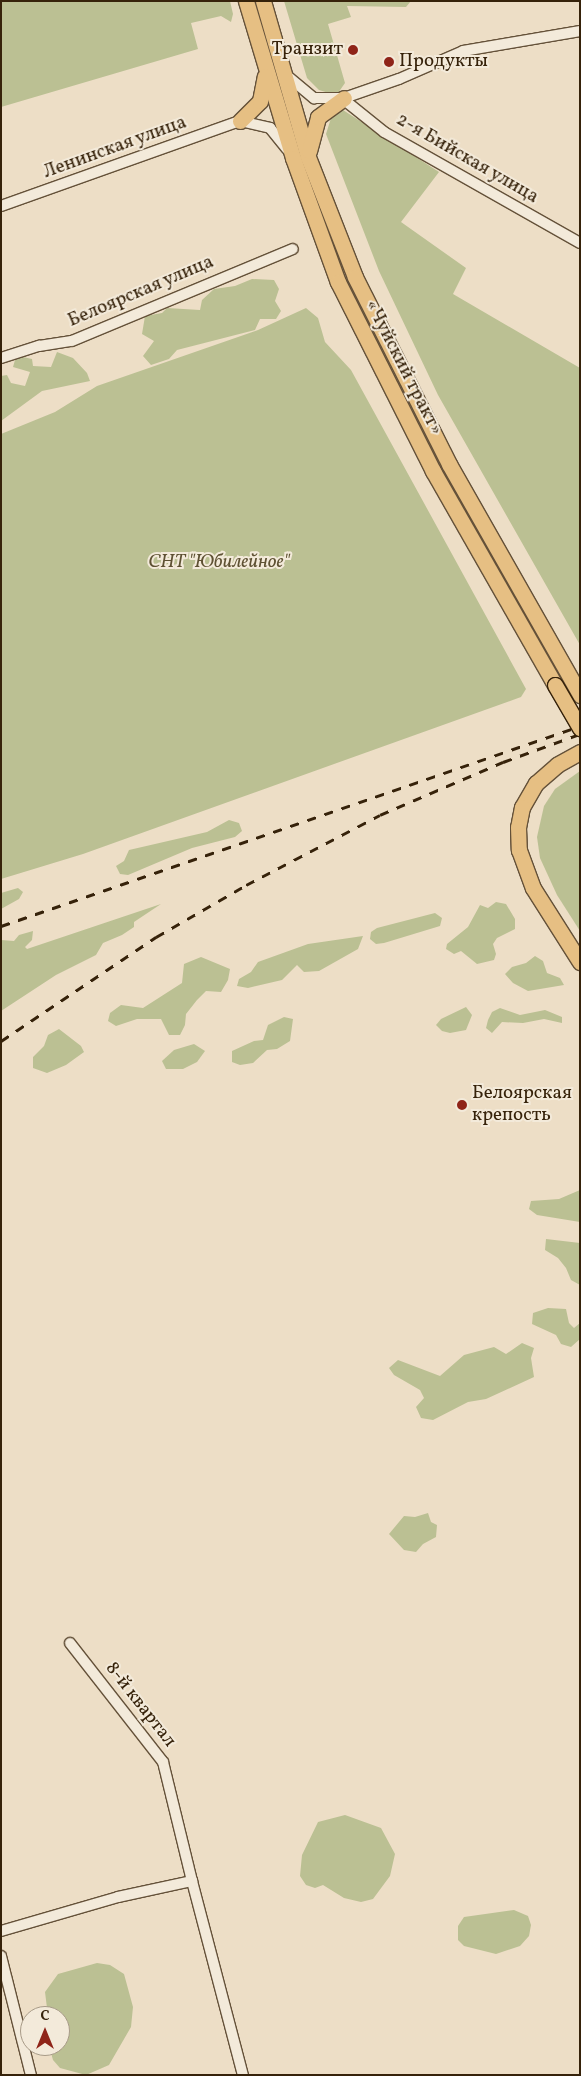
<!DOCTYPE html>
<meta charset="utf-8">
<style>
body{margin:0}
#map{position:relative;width:581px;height:2076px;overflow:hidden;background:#eddec6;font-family:Vollkorn,serif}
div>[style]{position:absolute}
.green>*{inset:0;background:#bbc093}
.roads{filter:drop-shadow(1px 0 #645139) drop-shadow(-1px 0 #645139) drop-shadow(0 1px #645139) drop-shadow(0 -1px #645139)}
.minor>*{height:10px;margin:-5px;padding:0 5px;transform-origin:5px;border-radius:5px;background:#f3eada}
.highway>*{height:15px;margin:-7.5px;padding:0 7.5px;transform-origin:7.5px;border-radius:7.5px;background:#e6bf83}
.rail>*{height:2.5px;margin-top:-1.25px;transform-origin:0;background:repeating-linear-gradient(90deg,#36220a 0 9px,transparent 0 18px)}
.bridges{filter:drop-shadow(1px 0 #36220a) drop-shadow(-1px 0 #36220a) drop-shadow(0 1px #36220a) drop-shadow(0 -1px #36220a)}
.highway-bridge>*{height:15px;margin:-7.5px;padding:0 7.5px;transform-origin:7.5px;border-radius:7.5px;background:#e6bf83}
.dots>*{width:14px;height:14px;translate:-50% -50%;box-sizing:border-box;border:2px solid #f3eada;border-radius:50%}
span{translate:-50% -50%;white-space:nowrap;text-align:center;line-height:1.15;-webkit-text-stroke:4px #f3eada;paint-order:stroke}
.poi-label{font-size:19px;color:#36220a}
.right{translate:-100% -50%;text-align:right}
.left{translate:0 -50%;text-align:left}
.street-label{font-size:19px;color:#36220a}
.park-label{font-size:19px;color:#5e5133;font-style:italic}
.frame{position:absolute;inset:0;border:2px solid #36220a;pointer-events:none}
.north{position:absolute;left:20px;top:2006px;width:50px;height:50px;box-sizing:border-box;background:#f3eada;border:1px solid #a79a87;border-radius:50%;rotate:0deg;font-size:14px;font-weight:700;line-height:20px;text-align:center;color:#36220a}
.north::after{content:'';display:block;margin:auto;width:18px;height:22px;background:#8f2418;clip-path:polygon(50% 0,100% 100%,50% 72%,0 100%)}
</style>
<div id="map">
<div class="green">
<div style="clip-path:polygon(1px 1px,230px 1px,233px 14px,231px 22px,221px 16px,191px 23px,198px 49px,1px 107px)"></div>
<div style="clip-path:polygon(284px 1px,411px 1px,406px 7px,347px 6px,351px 17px,328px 24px,345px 83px,338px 93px,332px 94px,319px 90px,307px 78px)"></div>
<div style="clip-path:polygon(343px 110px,439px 172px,401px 222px,466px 268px,453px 294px,580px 368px,580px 645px,438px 395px,379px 271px,326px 134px,331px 118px)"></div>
<div style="clip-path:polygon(252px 279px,274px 280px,279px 289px,275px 301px,281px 311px,276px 319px,260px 319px,255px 330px,177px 350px,169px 359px,151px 365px,143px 356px,154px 341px,142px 334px,145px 316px,162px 313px,167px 308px,200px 310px,202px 300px,214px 289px,235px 286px)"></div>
<div style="clip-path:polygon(306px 308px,318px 318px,325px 342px,351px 370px,526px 689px,521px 697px,83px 854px,1px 879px,1px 434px,55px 412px,97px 386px,258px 330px)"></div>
<div style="clip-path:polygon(57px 352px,73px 358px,87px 373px,90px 381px,42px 391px,1px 421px,1px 376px,7px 375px,11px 383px,25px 386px,30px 372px,13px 367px,15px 360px,23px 357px,32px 359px,33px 366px,51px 367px)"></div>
<div style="clip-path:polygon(580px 771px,580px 931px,557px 895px,540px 858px,537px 837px,544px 806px,555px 789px)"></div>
<div style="clip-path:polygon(229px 820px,239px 823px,242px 831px,235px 837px,192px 848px,128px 875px,120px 874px,116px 866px,124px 861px,129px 850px,207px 832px)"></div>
<div style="clip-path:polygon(18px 888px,23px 892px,19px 899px,1px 909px,1px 893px)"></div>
<div style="clip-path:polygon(496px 902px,506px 904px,515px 919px,515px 929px,497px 938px,493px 944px,496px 954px,494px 960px,477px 964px,461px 951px,454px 954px,446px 949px,447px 944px,468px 927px,480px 905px,488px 908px)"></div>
<div style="clip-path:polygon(161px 904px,134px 922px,134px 927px,122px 935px,103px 943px,96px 955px,56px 975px,1px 1011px,1px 940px,14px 941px,19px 935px,33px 931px,32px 940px,25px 947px,27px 949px)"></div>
<div style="clip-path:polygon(435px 913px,442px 918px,440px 926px,384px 943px,376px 944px,370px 939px,371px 932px,377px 928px)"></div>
<div style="clip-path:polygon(363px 936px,358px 949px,319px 971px,304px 972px,297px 965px,282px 980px,248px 988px,237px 986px,239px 979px,251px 972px,258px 962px,308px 944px)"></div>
<div style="clip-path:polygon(535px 956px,543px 961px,547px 973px,560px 978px,564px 985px,528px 991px,513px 983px,505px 974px,512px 967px,526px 963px)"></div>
<div style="clip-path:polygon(201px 957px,230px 969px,228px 980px,221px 992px,206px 991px,197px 1000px,186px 1014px,185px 1025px,180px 1035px,169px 1035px,161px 1019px,137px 1019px,116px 1026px,108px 1021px,110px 1013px,121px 1005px,143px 1008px,182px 983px,184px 964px)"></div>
<div style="clip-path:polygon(466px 1007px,472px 1015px,466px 1030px,450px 1033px,442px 1031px,436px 1025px,441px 1019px)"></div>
<div style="clip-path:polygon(500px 1008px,520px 1015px,545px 1010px,562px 1017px,562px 1023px,544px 1019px,523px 1023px,502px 1022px,492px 1033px,486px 1028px,488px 1020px,492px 1012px)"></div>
<div style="clip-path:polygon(284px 1017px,293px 1019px,290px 1041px,277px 1049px,267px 1050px,253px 1063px,240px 1065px,232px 1062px,232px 1051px,254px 1041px,263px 1040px,268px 1025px)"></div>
<div style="clip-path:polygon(59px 1029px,81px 1046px,84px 1052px,66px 1065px,47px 1073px,33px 1068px,33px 1057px,44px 1046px,48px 1035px)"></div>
<div style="clip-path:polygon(194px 1044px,205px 1051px,197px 1062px,183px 1069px,166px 1069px,162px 1061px,174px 1050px)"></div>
<div style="clip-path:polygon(580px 1190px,580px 1222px,537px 1215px,529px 1209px,531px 1201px,559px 1199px)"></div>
<div style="clip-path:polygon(546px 1239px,580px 1243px,580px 1285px,571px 1280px,566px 1268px,558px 1258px,545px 1250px)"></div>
<div style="clip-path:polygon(548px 1308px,566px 1309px,569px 1323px,574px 1328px,580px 1323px,580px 1339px,571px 1347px,561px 1344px,556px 1335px,532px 1324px,533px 1313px)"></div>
<div style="clip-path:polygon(522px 1343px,534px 1348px,531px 1358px,534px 1377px,486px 1399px,468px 1402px,433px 1420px,421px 1418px,416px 1407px,424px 1398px,420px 1390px,394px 1375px,389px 1368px,398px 1360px,440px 1376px,464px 1355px,494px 1347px,506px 1354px)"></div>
<div style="clip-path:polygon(428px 1513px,431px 1522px,437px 1525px,436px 1537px,423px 1544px,416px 1552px,404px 1550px,389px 1534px,404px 1516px,415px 1517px)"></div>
<div style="clip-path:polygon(345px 1815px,381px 1828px,395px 1854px,390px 1876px,373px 1899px,361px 1902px,344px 1898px,323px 1885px,315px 1888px,306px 1885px,300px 1876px,302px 1855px,318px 1822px)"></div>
<div style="clip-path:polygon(514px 1910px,528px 1916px,531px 1925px,529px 1936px,520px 1946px,496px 1954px,464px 1946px,458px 1940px,458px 1926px,464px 1917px)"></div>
<div style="clip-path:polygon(97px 1963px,110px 1965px,124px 1974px,133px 2007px,131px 2027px,109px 2065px,86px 2075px,60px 2068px,53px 2060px,49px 2046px,60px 2046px,60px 2016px,48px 2016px,45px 1992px,58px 1974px)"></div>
</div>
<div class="roads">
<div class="minor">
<div style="left:285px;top:74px;width:38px;rotate:40deg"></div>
<div style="left:314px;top:98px;width:30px"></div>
<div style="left:344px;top:98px;width:58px;rotate:-19.1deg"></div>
<div style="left:399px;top:79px;width:70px;rotate:-23.6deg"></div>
<div style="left:463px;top:51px;width:119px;rotate:-9.7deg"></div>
<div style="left:343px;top:99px;width:53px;rotate:38.8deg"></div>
<div style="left:384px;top:132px;width:225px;rotate:29.5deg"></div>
<div style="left:1px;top:206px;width:254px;rotate:-19.6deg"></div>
<div style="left:240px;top:121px;width:31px;rotate:13deg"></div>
<div style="left:270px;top:128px;width:27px;rotate:51deg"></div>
<div style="left:1px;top:358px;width:40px;rotate:-18deg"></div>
<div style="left:39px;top:346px;width:33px;rotate:-9deg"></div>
<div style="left:72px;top:341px;width:239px;rotate:-22.6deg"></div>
<div style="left:70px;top:1643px;width:151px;rotate:52deg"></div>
<div style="left:163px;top:1762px;width:122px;rotate:76.3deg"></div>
<div style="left:1px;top:1931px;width:122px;rotate:-16.2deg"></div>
<div style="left:118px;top:1897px;width:76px;rotate:-12.2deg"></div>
<div style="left:192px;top:1881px;width:201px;rotate:75.3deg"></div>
<div style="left:1px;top:1956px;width:123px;rotate:75.9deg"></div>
</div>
<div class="highway">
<div style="left:246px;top:1px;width:164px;rotate:73.3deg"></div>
<div style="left:293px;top:158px;width:132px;rotate:70.1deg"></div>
<div style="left:338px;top:282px;width:212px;rotate:63.3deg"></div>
<div style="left:433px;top:471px;width:246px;rotate:60.3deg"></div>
<div style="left:263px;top:1px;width:162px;rotate:73.9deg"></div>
<div style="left:308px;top:157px;width:129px;rotate:68.6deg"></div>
<div style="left:355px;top:277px;width:209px;rotate:63.3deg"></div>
<div style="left:449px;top:464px;width:266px;rotate:60.4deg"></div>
<div style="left:240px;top:121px;width:28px;rotate:-45deg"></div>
<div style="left:260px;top:101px;width:25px;rotate:-79deg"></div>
<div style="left:309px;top:151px;width:35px;rotate:-75deg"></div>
<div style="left:318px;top:117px;width:32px;rotate:-36deg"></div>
<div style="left:580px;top:752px;width:26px;rotate:151deg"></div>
<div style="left:557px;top:765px;width:28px;rotate:139deg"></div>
<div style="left:536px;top:783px;width:28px;rotate:120deg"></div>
<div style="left:522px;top:807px;width:20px;rotate:101deg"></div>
<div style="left:518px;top:827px;width:23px;rotate:88deg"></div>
<div style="left:519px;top:850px;width:40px;rotate:69.8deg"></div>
<div style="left:533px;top:888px;width:88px;rotate:57.6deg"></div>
</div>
</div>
<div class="rail">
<div style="left:1px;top:926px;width:613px;rotate:-19.06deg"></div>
<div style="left:1px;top:1041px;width:187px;rotate:-33.9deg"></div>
<div style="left:156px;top:937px;width:104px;rotate:-30deg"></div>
<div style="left:246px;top:885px;width:151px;rotate:-27.6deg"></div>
<div style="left:380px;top:815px;width:134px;rotate:-23.3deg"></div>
<div style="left:503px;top:762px;width:82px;rotate:-20deg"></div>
</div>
<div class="bridges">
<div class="highway-bridge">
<div style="left:555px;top:685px;width:50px;rotate:59.8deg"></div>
</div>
</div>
<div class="dots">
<div style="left:353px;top:50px;background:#8f2418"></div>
<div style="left:389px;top:62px;background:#8f2418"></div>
<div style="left:462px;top:1105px;background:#8f2418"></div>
</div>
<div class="poi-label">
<span class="right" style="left:343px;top:50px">Транзит</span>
<span class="left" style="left:399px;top:62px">Продукты</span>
<span class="left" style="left:472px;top:1105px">Белоярская<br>крепость</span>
</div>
<div class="street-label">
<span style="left:115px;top:148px;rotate:-20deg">Ленинская улица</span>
<span style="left:467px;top:159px;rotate:30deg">2-я Бийская улица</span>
<span style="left:141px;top:292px;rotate:-23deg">Белоярская улица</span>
<span style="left:403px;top:368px;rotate:63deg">«Чуйский тракт»</span>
<span style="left:140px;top:1705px;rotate:52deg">8-й квартал</span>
</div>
<div class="park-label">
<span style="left:219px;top:563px">СНТ "Юбилейное"</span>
</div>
<div class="frame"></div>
<div class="north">С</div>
</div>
